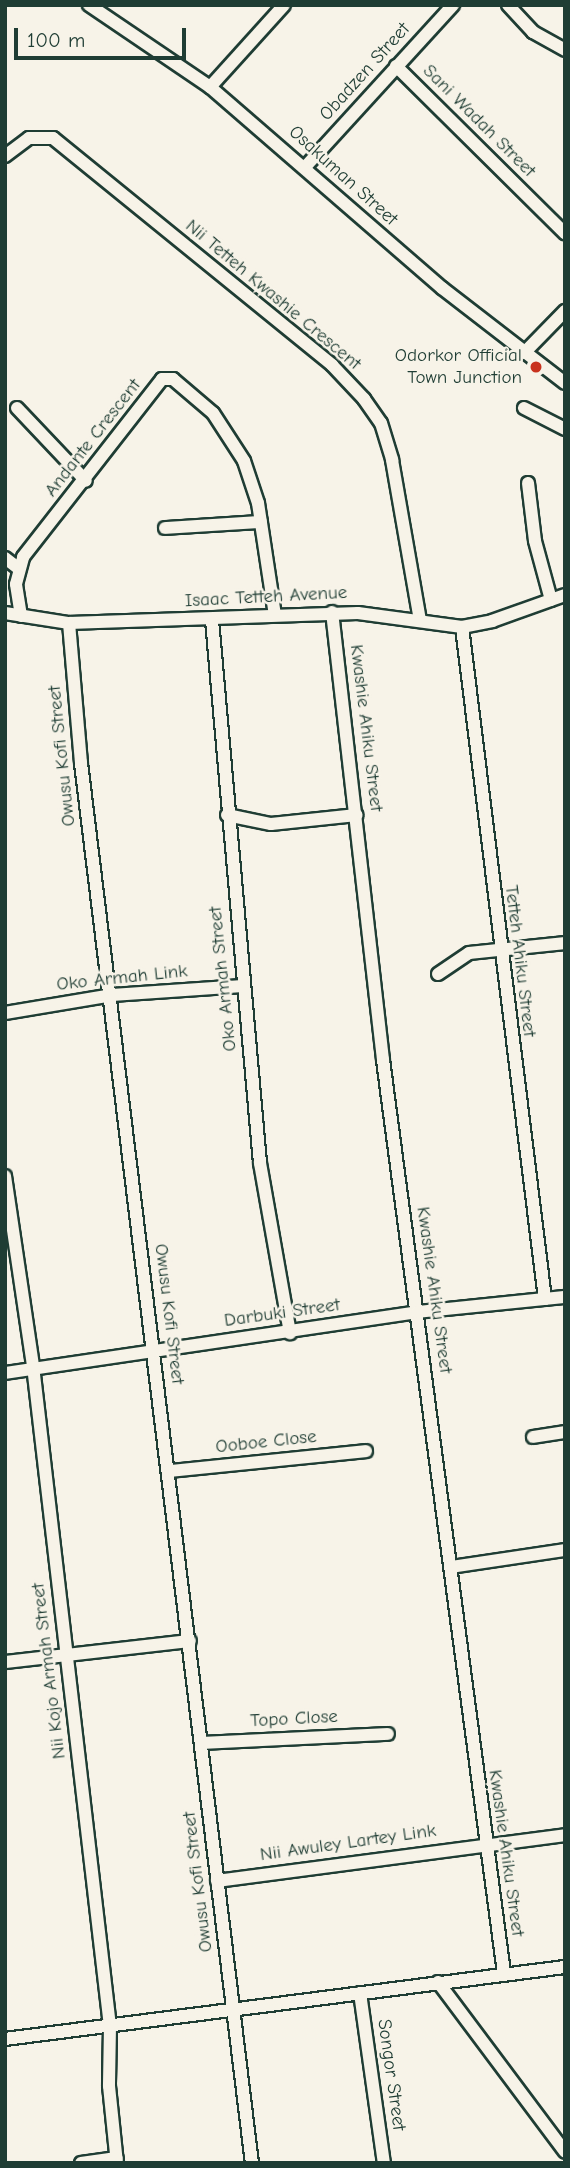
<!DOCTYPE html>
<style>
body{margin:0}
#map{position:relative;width:570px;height:2168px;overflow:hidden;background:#f7f3e8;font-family:"Comic Neue",sans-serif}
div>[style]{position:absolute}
.roads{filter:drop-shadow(2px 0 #1f3d34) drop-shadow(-2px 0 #1f3d34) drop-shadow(0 2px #1f3d34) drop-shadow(0 -2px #1f3d34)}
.minor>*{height:12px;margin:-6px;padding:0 6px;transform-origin:6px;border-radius:6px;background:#f7f3e8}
.dots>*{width:19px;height:19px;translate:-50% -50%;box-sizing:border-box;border:4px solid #f7f3e8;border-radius:50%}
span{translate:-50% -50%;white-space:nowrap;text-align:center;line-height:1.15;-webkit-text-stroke:5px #f7f3e8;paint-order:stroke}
.street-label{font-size:19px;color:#1f3d34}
.poi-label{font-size:19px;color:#1f3d34}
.right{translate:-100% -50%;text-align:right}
.frame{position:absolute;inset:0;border:7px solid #1f3d34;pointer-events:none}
.scale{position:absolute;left:14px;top:28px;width:172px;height:32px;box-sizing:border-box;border:4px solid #1f3d34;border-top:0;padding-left:9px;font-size:21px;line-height:24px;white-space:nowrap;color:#1f3d34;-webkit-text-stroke:5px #f7f3e8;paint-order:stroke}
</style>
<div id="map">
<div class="roads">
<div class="minor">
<div style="left:89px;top:5px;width:146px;rotate:34.1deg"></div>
<div style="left:210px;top:87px;width:307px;rotate:40.9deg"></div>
<div style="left:442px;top:288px;width:155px;rotate:37.7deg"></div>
<div style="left:508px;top:5px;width:37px;rotate:47deg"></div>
<div style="left:533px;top:32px;width:37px;rotate:29deg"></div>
<div style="left:396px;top:66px;width:238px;rotate:44.7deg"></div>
<div style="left:210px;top:87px;width:110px;rotate:-47.9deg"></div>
<div style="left:5px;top:156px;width:30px;rotate:-37deg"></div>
<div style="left:29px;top:138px;width:24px"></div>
<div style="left:53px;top:138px;width:360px;rotate:39.1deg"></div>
<div style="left:332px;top:365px;width:47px;rotate:46.7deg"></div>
<div style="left:364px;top:399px;width:29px;rotate:55deg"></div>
<div style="left:381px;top:423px;width:39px;rotate:73deg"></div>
<div style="left:392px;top:460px;width:162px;rotate:80.1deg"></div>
<div style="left:306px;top:166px;width:218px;rotate:-47.6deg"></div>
<div style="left:524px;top:353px;width:59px;rotate:-45.7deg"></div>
<div style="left:17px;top:408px;width:100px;rotate:46.6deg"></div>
<div style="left:524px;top:408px;width:46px;rotate:27.1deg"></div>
<div style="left:528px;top:483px;width:58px;rotate:83.1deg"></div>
<div style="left:535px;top:541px;width:61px;rotate:74.8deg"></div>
<div style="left:165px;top:528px;width:96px;rotate:-3.6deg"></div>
<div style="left:5px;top:558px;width:16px;rotate:38deg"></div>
<div style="left:332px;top:612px;width:451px;rotate:83.5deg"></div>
<div style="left:383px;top:1060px;width:921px;rotate:82.45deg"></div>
<div style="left:5px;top:613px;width:65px;rotate:8.9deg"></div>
<div style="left:69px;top:623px;width:289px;rotate:-2deg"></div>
<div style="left:358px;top:613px;width:105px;rotate:7.7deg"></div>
<div style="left:462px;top:627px;width:31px;rotate:-11deg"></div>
<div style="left:492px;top:621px;width:77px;rotate:-19.6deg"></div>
<div style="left:21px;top:616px;width:32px;rotate:-99deg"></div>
<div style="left:16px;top:584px;width:28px;rotate:-75deg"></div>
<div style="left:23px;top:557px;width:226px;rotate:-52deg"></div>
<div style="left:162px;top:379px;width:11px"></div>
<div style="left:173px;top:379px;width:52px;rotate:40.4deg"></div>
<div style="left:213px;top:413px;width:57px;rotate:57.1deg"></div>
<div style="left:244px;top:461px;width:44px;rotate:71.6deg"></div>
<div style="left:258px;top:503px;width:113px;rotate:81.4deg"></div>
<div style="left:212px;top:620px;width:545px;rotate:84.95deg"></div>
<div style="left:260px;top:1163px;width:173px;rotate:80deg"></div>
<div style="left:69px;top:623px;width:141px;rotate:85.1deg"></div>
<div style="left:81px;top:763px;width:1410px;rotate:83.04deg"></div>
<div style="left:462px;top:627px;width:677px;rotate:82.96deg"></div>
<div style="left:227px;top:815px;width:45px;rotate:11.6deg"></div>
<div style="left:271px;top:824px;width:86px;rotate:-6deg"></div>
<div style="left:438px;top:974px;width:37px;rotate:-34deg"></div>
<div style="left:469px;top:953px;width:97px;rotate:-5.9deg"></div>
<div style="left:5px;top:1013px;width:109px;rotate:-9.5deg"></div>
<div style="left:112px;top:995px;width:131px;rotate:-3.9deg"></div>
<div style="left:5px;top:1176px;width:192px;rotate:81.6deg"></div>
<div style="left:33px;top:1366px;width:664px;rotate:83.35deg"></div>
<div style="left:110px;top:2026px;width:60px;rotate:91deg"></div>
<div style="left:109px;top:2086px;width:77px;rotate:84.1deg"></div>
<div style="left:5px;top:1373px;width:416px;rotate:-8.4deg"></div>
<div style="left:417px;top:1312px;width:149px;rotate:-5.8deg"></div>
<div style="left:533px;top:1437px;width:32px;rotate:-9deg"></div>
<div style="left:170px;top:1471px;width:197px;rotate:-5.8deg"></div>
<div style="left:451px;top:1567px;width:115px;rotate:-8.5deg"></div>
<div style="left:5px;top:1662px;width:186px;rotate:-6.5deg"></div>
<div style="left:202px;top:1743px;width:186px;rotate:-2.8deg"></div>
<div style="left:217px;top:1881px;width:351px;rotate:-7.5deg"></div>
<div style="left:438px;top:1982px;width:212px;rotate:53.2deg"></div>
<div style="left:360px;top:1993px;width:172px;rotate:82deg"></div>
<div style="left:5px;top:2039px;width:565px;rotate:-7.33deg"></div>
<div style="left:81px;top:2163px;width:36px;rotate:-8deg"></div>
</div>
</div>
<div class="dots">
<div style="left:536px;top:367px;background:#c8321e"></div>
</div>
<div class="street-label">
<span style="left:365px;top:72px;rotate:-48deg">Obadzen Street</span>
<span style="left:479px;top:121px;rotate:45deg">Sani Wadah Street</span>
<span style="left:343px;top:176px;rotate:42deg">Osakuman Street</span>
<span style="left:273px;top:295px;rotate:40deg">Nii Tetteh Kwashie Crescent</span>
<span style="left:93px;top:438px;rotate:-52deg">Andante Crescent</span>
<span style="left:266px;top:597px;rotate:-3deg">Isaac Tetteh Avenue</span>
<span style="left:366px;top:728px;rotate:83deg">Kwashie Ahiku Street</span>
<span style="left:62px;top:756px;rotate:-96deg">Owusu Kofi Street</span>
<span style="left:520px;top:961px;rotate:83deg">Tetteh Ahiku Street</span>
<span style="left:122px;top:978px;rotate:-6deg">Oko Armah Link</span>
<span style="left:223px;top:979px;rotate:-96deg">Oko Armah Street</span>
<span style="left:434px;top:1290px;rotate:82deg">Kwashie Ahiku Street</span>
<span style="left:282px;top:1313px;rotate:-8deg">Darbuki Street</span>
<span style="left:169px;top:1314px;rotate:83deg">Owusu Kofi Street</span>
<span style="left:266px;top:1442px;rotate:-6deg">Ooboe Close</span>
<span style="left:49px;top:1671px;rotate:-97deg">Nii Kojo Armah Street</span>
<span style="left:294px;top:1719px;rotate:-3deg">Topo Close</span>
<span style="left:348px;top:1843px;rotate:-8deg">Nii Awuley Lartey Link</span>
<span style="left:506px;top:1853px;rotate:82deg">Kwashie Ahiku Street</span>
<span style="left:198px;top:1882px;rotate:-97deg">Owusu Kofi Street</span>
<span style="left:391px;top:2075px;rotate:82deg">Songor Street</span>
</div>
<div class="poi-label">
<span class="right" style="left:522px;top:367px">Odorkor Official<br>Town Junction</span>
</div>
<div class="frame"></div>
<div class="scale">100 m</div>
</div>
